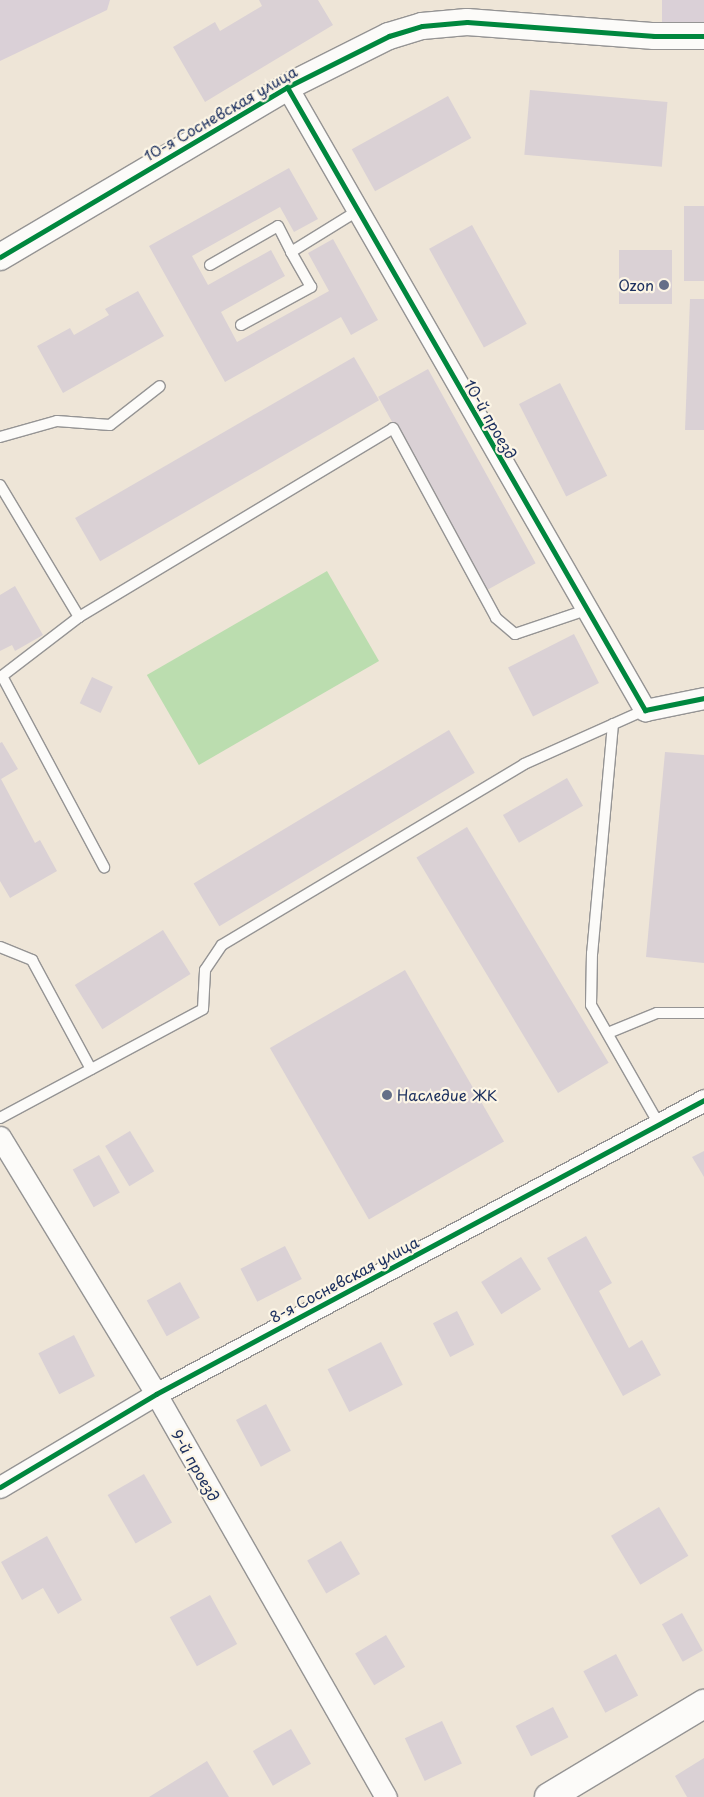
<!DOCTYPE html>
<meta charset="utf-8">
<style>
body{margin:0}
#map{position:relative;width:704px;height:1797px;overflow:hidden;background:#eee5d7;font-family:"Playpen Sans",sans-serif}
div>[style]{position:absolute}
.industrial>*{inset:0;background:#dad0d7;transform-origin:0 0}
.green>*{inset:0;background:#bbddaf;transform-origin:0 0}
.building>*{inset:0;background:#dad1d5;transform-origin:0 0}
.roads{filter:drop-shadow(1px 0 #959494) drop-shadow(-1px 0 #959494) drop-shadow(0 1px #959494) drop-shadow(0 -1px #959494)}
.service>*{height:10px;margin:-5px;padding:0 5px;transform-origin:5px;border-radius:5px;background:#fcfbf9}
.minor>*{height:21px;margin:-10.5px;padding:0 10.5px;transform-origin:10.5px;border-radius:10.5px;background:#fcfbf9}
.tertiary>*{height:26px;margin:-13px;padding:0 13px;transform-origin:13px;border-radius:13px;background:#fcfbf9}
.secondary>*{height:28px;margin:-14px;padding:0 14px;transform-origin:14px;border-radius:14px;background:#fcfbf9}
.cycleway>*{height:5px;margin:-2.5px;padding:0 2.5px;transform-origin:2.5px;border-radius:2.5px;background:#00873e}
.dots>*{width:14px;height:14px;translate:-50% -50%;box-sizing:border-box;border:2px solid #fcf5e5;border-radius:50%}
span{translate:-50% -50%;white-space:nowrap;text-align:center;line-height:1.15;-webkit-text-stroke:4.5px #fcf5e5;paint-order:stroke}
.street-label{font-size:15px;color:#1b2f5e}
.poi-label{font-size:15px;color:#1b2f5e}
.right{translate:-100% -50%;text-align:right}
.left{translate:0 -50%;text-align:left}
</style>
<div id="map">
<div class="industrial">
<div style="clip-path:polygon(0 0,110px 0,107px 10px,0 61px)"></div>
<div style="left:662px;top:0;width:42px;height:26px"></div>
</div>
<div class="green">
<div style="left:327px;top:571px;width:104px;height:208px;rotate:60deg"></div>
</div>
<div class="building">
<div style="clip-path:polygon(259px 0,318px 0,333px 25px,205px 102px,173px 47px,215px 22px,220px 31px,262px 6px)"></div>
<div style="left:530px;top:90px;width:138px;height:65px;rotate:5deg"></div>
<div style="left:448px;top:96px;width:48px;height:110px;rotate:61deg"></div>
<div style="clip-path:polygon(289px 168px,318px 219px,294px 232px,280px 207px,192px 256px,208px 285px,271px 250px,285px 276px,221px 312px,237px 342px,329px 291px,308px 253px,333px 239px,378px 320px,351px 335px,341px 317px,225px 382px,149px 246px)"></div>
<div style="left:684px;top:206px;width:20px;height:75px"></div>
<div style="left:472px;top:225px;width:113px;height:49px;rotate:61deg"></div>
<div style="left:619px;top:250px;width:53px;height:54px"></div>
<div style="clip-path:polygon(138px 291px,164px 336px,63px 393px,37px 346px,70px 328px,74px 335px,109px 315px,105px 309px)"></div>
<div style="clip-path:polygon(690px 299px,704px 299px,704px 430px,685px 430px)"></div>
<div style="left:354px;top:357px;width:50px;height:322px;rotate:60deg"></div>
<div style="left:428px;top:369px;width:222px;height:57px;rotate:61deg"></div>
<div style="left:560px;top:383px;width:104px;height:46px;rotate:63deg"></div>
<div style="clip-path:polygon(15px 586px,43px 635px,15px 651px,12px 645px,0 651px,0 595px)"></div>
<div style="left:574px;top:634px;width:55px;height:74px;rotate:63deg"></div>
<div style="left:92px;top:677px;width:23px;height:29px;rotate:25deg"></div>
<div style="left:449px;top:730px;width:50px;height:298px;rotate:59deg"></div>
<div style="clip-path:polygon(2px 742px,18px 769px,1px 779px,35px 843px,40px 840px,57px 871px,10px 898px,0 881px,0 743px)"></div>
<div style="clip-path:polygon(665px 752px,704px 755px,704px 963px,646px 957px)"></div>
<div style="left:567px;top:778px;width:32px;height:74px;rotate:60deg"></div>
<div style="left:467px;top:827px;width:275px;height:59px;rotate:59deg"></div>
<div style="left:163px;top:930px;width:52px;height:104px;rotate:58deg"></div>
<div style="left:405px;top:970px;width:198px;height:156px;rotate:60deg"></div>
<div style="left:130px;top:1131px;width:47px;height:29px;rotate:59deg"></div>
<div style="clip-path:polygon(704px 1151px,704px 1177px,692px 1157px)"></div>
<div style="left:99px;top:1155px;width:43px;height:30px;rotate:61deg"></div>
<div style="clip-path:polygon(586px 1236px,612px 1283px,599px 1291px,629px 1348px,642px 1340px,661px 1375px,623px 1396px,547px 1258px)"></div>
<div style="left:285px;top:1246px;width:37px;height:50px;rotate:63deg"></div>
<div style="left:521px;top:1257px;width:38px;height:47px;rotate:58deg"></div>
<div style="left:180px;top:1282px;width:41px;height:38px;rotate:61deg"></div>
<div style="left:457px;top:1311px;width:38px;height:27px;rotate:63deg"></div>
<div style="left:74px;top:1335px;width:46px;height:40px;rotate:63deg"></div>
<div style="left:381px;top:1342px;width:48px;height:60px;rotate:63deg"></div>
<div style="left:266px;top:1404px;width:53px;height:34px;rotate:62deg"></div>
<div style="left:144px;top:1474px;width:56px;height:42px;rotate:60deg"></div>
<div style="left:659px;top:1507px;width:57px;height:56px;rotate:59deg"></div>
<div style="clip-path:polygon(47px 1536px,82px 1600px,58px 1614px,43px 1588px,22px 1600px,1px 1562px)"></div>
<div style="left:341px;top:1541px;width:38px;height:39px;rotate:60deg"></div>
<div style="left:210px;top:1595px;width:56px;height:46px;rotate:61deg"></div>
<div style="left:682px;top:1613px;width:43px;height:23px;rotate:61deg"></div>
<div style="left:386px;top:1635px;width:37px;height:36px;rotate:59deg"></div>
<div style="left:616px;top:1654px;width:47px;height:37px;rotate:62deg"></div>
<div style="left:553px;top:1707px;width:34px;height:42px;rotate:63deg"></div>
<div style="left:442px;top:1721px;width:47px;height:41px;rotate:65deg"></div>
<div style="left:291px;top:1729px;width:40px;height:44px;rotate:60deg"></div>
<div style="clip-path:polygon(704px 1758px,704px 1797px,687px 1797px,675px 1776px)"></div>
<div style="clip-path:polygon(207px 1761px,229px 1797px,149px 1797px)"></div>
</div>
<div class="roads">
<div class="service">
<div style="left:210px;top:265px;width:78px;rotate:-29.8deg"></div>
<div style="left:278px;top:226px;width:29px;rotate:63deg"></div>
<div style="left:241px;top:325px;width:80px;rotate:-28.5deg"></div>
<div style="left:311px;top:287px;width:40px;rotate:-119.7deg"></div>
<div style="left:291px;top:252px;width:78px;rotate:-31.8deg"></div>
<div style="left:0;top:437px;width:59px;rotate:-15.7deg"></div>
<div style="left:57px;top:421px;width:53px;rotate:4.3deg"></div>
<div style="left:110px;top:425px;width:63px;rotate:-38deg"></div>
<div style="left:0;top:485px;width:154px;rotate:59.1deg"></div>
<div style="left:79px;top:617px;width:97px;rotate:142.5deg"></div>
<div style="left:2px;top:676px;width:217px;rotate:61.9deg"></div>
<div style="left:79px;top:617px;width:366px;rotate:-31deg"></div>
<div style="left:393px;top:428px;width:216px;rotate:61.5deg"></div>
<div style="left:496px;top:618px;width:25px;rotate:40deg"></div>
<div style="left:515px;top:634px;width:75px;rotate:-18.7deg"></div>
<div style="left:613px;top:724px;width:230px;rotate:95.2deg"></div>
<div style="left:592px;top:953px;width:52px;rotate:91.1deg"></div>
<div style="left:591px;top:1005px;width:137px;rotate:60.3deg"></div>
<div style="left:0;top:947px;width:35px;rotate:22deg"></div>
<div style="left:32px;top:960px;width:124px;rotate:61.6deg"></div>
<div style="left:608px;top:1033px;width:53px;rotate:-22.2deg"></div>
<div style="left:657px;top:1013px;width:47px"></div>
<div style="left:0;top:1118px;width:230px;rotate:-28.2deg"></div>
<div style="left:203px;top:1009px;width:39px;rotate:-87deg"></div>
<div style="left:205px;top:970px;width:30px;rotate:-56deg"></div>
<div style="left:222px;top:945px;width:352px;rotate:-30.9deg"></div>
<div style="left:524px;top:764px;width:133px;rotate:-24.1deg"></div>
</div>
<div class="minor">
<div style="left:287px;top:87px;width:719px;rotate:60.12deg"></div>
<div style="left:645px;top:710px;width:60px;rotate:-11.5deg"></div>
<div style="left:0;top:1137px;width:301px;rotate:58.7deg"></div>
<div style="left:156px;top:1394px;width:464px;rotate:60.3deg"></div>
<div style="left:0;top:1487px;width:182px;rotate:-30.8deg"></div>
<div style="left:156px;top:1394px;width:622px;rotate:-28.21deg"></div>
</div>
<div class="tertiary">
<div style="left:0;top:257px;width:334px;rotate:-30.6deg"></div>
<div style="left:287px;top:87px;width:114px;rotate:-26.6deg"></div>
<div style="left:389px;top:36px;width:34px;rotate:-17deg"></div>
<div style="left:422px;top:26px;width:45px;rotate:-5.1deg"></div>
<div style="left:467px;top:22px;width:188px;rotate:4.3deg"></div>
<div style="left:654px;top:36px;width:50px"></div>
</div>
<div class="secondary">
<div style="left:549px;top:1797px;width:181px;rotate:-31deg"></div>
</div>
</div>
<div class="cycleway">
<div style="left:287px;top:87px;width:719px;rotate:60.12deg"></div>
<div style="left:645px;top:710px;width:60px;rotate:-11.5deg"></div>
<div style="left:0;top:257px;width:334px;rotate:-30.6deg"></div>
<div style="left:287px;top:87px;width:114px;rotate:-26.6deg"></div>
<div style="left:389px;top:36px;width:34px;rotate:-17deg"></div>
<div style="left:422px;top:26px;width:45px;rotate:-5.1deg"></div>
<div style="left:467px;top:22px;width:188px;rotate:4.3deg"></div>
<div style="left:654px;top:36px;width:50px"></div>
<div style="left:0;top:1487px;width:182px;rotate:-30.8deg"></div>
<div style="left:156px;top:1394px;width:622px;rotate:-28.21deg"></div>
</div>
<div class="dots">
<div style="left:664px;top:285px;background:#656f88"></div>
<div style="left:387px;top:1095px;background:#656f88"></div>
</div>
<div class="street-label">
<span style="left:220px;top:113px;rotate:-30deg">10-я Сосневская улица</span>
<span style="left:491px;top:419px;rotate:60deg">10-й проезд</span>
<span style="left:344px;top:1279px;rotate:-28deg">8-я Сосневская улица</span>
<span style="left:196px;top:1465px;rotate:60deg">9-й проезд</span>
</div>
<div class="poi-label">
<span class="right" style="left:654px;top:285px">Ozon</span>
<span class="left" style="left:397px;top:1095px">Наследие ЖК</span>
</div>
</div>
